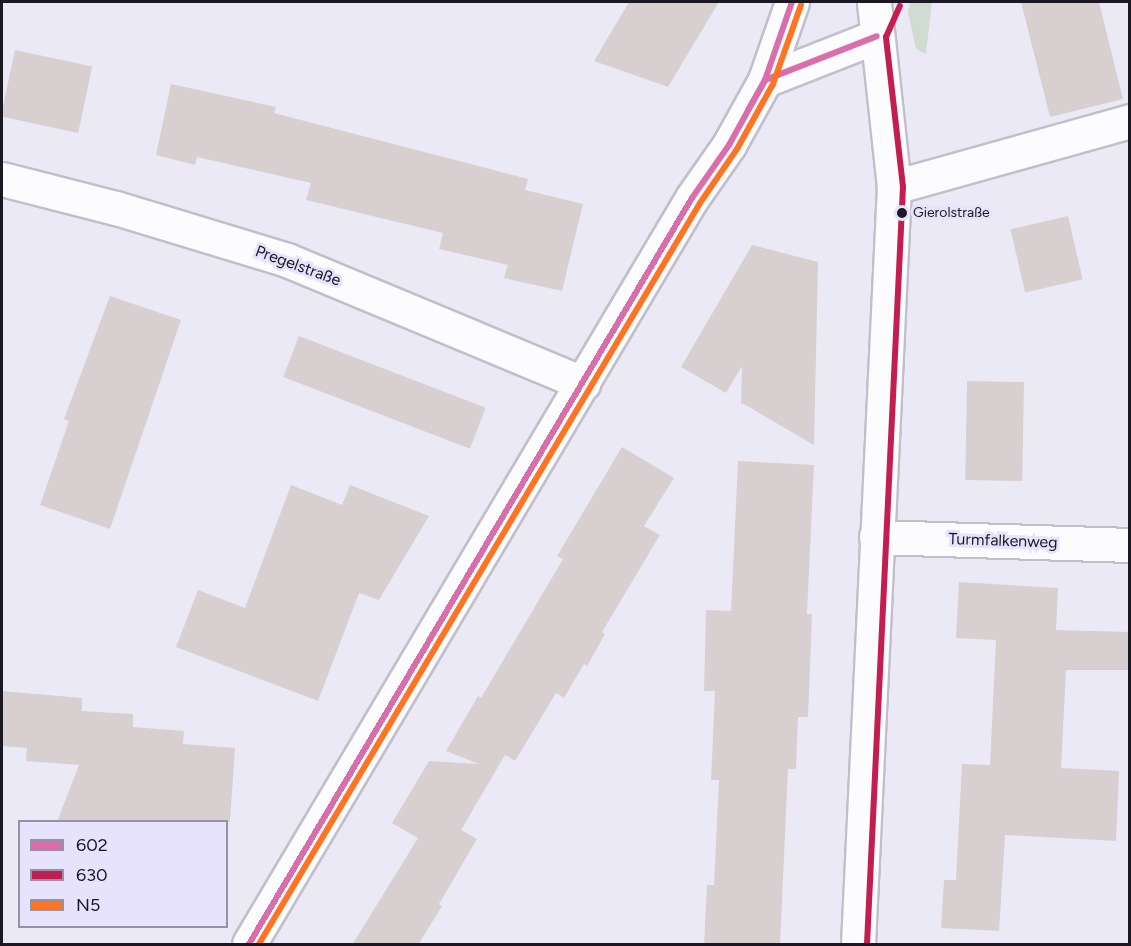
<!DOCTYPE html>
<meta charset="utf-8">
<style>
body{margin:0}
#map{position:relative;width:1131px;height:946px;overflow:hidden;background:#ece9f7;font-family:Figtree,sans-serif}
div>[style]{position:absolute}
.green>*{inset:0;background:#d0dcd2}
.building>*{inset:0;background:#d8cfd0;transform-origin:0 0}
.roads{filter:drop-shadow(2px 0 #c1bfca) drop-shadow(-2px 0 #c1bfca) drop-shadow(0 2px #c1bfca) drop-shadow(0 -2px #c1bfca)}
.minor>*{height:33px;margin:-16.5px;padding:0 16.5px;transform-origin:16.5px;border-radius:16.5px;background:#fcfcfe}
.bus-1>*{height:6px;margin:-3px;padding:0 3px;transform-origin:3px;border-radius:3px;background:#da6eab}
.bus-2>*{height:6px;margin:-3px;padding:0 3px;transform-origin:3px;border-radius:3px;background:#c41e50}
.bus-3>*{height:6px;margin:-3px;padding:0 3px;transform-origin:3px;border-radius:3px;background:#ff7322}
.dots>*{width:16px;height:16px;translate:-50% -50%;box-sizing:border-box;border:3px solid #e8e3fd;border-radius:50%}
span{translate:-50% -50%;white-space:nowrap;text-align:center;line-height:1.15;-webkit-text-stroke:6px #e8e3fd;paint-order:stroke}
.bus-label{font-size:14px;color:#1b1824}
.left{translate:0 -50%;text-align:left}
.street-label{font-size:16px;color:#1b1824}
.frame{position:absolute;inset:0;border:3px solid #1b1824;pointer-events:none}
.legend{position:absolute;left:18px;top:820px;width:210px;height:108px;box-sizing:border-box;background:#e8e3fd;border:2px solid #9692a6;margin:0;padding:8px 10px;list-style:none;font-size:18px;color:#1b1824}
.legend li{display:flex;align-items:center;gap:12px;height:30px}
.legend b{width:30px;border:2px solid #9692a6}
</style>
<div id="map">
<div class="green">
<div style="clip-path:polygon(910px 2px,932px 2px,926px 54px,916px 49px,908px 12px)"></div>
</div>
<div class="building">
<div style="clip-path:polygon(629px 2px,719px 2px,668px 87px,594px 61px)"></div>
<div style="clip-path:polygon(1021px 2px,1099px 2px,1123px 99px,1050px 117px)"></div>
<div style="left:15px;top:50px;width:79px;height:68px;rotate:12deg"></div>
<div style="clip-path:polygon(171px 84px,276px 107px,274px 113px,528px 179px,525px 190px,583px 204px,562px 291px,504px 278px,508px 265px,439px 249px,443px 233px,306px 200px,311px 183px,197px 157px,195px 165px,156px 155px)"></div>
<div style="left:1068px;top:216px;width:65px;height:59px;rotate:77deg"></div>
<div style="clip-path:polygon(752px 245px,818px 262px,814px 445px,742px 403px,741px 406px,742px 366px,726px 393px,681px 367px)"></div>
<div style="clip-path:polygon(110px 296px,181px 320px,110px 529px,40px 505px,69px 421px,64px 419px)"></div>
<div style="left:299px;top:336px;width:200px;height:44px;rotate:21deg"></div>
<div style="left:967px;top:381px;width:57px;height:99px;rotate:1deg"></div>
<div style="clip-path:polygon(622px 447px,674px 478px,644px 526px,660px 535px,602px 632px,605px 634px,587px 666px,584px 664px,564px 698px,556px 693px,515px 761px,505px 755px,461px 830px,477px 839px,439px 904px,442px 906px,418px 945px,352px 945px,418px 838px,392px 823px,429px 761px,479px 764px,446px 751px,478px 696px,481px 698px,563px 559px,557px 556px)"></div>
<div style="clip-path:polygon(738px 461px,814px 465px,807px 614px,812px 614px,808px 717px,798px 717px,796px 769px,788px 769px,780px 945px,704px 945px,707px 885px,714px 885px,719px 780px,711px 780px,715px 691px,704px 691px,706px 610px,731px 611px)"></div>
<div style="clip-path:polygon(291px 485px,342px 505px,350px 485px,429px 516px,379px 600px,359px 593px,318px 701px,176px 647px,198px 590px,245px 608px)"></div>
<div style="clip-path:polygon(959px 582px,1058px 588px,1056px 630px,1130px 632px,1130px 670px,1066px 670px,1061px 768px,1119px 771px,1116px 841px,1005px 835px,999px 931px,941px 928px,944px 880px,956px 880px,962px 764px,990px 765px,996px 640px,956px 638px)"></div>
<div style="clip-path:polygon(2px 691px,82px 698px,82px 711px,133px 714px,133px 727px,184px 731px,183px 744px,235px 748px,230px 822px,57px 822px,79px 765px,26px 761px,27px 748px,2px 746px)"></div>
</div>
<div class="roads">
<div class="minor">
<div style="left:765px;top:80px;width:120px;rotate:-21.4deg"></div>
<div style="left:2px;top:179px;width:118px;rotate:14.3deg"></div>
<div style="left:116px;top:208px;width:179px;rotate:16.9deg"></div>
<div style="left:287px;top:260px;width:321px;rotate:22.6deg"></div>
<div style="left:894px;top:187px;width:245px;rotate:-15.6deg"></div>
<div style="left:876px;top:537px;width:254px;rotate:1.8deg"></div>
<div style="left:249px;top:944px;width:868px;rotate:-59.3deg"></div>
<div style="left:692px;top:198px;width:65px;rotate:-55.1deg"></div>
<div style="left:729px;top:145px;width:74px;rotate:-61deg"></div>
<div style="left:765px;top:80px;width:83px;rotate:-70.9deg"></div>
<div style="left:858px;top:944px;width:758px;rotate:-87.28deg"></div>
<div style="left:894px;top:187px;width:186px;rotate:-96.2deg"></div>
</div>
</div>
<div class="bus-1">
<div style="left:748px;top:110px;width:34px;rotate:-60deg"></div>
<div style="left:765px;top:80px;width:83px;rotate:-70.9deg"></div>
<div style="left:249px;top:944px;width:868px;rotate:-59.3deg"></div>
<div style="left:692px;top:198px;width:65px;rotate:-55.1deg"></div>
<div style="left:729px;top:145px;width:74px;rotate:-61deg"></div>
<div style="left:765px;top:80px;width:120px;rotate:-21.4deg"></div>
</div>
<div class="bus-2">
<div style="left:867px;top:944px;width:758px;rotate:-87.28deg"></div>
<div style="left:903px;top:187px;width:151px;rotate:-96.5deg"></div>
<div style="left:886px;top:37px;width:34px;rotate:-66deg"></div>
</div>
<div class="bus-3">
<div style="left:259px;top:944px;width:862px;rotate:-59.24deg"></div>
<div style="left:700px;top:203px;width:65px;rotate:-55.6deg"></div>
<div style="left:737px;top:149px;width:74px;rotate:-61deg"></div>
<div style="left:773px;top:84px;width:84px;rotate:-70.5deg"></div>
</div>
<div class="dots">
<div style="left:902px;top:213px;background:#1b1824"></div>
</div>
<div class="bus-label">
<span class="left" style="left:913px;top:213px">Gierolstraße</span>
</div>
<div class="street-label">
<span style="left:298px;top:266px;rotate:20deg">Pregelstraße</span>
<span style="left:1003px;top:541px;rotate:2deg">Turmfalkenweg</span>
</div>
<div class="frame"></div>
<ul class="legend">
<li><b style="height:8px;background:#da6eab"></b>602</li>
<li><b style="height:8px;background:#c41e50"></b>630</li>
<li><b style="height:8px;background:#ff7322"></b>N5</li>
</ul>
</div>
